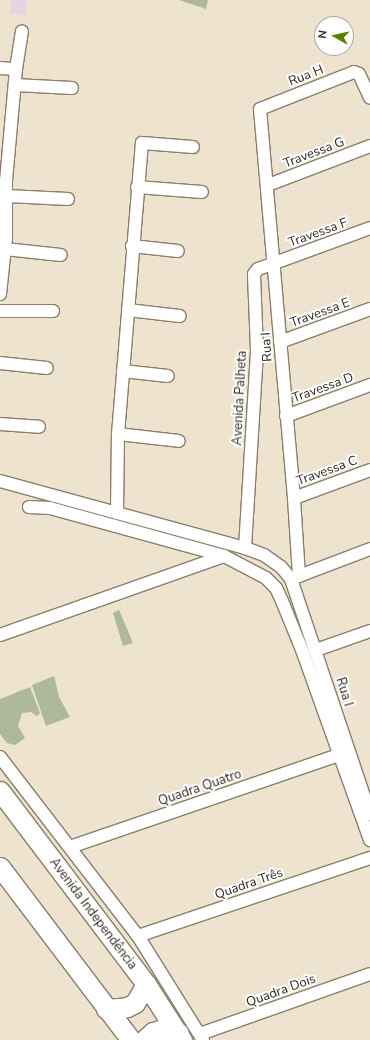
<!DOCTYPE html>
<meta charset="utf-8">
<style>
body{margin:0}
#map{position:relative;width:370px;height:1040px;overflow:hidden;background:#ede3ce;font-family:"Nunito Sans",sans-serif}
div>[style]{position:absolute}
.commercial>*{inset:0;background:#e4d4e6}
.green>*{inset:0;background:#aeb99a}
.roads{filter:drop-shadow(1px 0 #887f6c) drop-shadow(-1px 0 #887f6c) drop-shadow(0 1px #887f6c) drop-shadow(0 -1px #887f6c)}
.street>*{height:12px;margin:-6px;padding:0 6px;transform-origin:6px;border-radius:6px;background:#fff}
.primary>*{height:19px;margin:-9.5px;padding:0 9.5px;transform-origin:9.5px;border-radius:9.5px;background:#fff}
span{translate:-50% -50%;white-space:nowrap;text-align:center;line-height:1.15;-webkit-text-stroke:4px #fff;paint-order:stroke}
.street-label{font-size:13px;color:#29251d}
.north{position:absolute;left:314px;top:16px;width:40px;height:40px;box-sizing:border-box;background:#fff;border:1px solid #a9a8a5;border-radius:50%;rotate:278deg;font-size:11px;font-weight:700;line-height:16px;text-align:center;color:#29251d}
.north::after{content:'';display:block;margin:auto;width:14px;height:18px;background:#598101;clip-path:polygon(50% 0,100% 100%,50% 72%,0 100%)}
</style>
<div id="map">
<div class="commercial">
<div style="clip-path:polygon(11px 0,26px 0,26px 15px,10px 13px)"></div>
</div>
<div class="green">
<div style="clip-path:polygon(179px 0,208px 0,206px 9px)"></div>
<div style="clip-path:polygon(119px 610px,133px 643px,123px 646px,113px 613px)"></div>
<div style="clip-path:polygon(54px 676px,59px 697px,70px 717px,46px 726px,32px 685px)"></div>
<div style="clip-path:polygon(30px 687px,40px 713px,37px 716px,31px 712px,22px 713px,18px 726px,25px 738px,15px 745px,7px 743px,0 734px,0 699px)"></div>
</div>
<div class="roads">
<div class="street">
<div style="left:0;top:68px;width:16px;rotate:4deg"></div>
<div style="left:15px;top:85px;width:57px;rotate:3deg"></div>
<div style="left:268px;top:185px;width:109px;rotate:-20.9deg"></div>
<div style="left:137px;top:187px;width:65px;rotate:4.4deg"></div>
<div style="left:7px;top:196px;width:61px;rotate:2.8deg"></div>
<div style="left:132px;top:246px;width:46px;rotate:6.2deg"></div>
<div style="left:5px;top:249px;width:56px;rotate:6.1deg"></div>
<div style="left:0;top:294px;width:56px;rotate:-83.9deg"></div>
<div style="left:6px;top:238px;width:57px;rotate:-90deg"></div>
<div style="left:6px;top:181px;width:112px;rotate:-84.9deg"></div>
<div style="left:16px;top:69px;width:38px;rotate:-81deg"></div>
<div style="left:128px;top:310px;width:52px;rotate:6.6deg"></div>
<div style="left:0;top:311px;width:53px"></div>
<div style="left:280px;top:342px;width:96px;rotate:-20.1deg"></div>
<div style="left:0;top:363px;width:47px;rotate:6.1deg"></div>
<div style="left:123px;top:371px;width:45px;rotate:6.3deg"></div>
<div style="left:286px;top:416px;width:90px;rotate:-20.3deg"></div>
<div style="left:0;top:424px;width:39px;rotate:4deg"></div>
<div style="left:118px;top:434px;width:61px;rotate:6.5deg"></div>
<div style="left:0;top:481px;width:254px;rotate:15.3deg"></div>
<div style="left:245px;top:548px;width:20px;rotate:20deg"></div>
<div style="left:264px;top:555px;width:21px;rotate:35deg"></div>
<div style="left:281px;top:567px;width:16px;rotate:50deg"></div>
<div style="left:291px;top:579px;width:248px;rotate:71.4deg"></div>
<div style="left:294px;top:498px;width:81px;rotate:-20.2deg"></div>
<div style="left:29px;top:507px;width:21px;rotate:3deg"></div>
<div style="left:50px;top:508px;width:180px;rotate:15.4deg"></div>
<div style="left:224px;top:556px;width:47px;rotate:27.6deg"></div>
<div style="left:266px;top:578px;width:14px;rotate:45deg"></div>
<div style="left:276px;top:588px;width:14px;rotate:65deg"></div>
<div style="left:282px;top:601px;width:53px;rotate:67.8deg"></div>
<div style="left:302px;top:650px;width:202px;rotate:70.3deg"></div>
<div style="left:117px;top:513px;width:79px;rotate:-89.3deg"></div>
<div style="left:118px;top:434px;width:292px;rotate:-85.3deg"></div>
<div style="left:142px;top:143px;width:51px;rotate:4.5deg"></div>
<div style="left:245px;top:548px;width:198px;rotate:-86.5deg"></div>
<div style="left:257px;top:350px;width:76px;rotate:-92.3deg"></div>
<div style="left:254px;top:274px;width:6px;rotate:-51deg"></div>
<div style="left:258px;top:269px;width:119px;rotate:-20.1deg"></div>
<div style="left:299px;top:576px;width:76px;rotate:-20.8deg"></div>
<div style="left:291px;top:579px;width:9px;rotate:-21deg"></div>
<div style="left:299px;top:576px;width:78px;rotate:-93.7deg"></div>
<div style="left:294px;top:498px;width:390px;rotate:-95deg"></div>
<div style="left:260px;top:109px;width:101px;rotate:-21.5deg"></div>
<div style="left:354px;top:72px;width:5px;rotate:22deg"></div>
<div style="left:359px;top:74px;width:26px;rotate:65deg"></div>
<div style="left:0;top:635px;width:238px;rotate:-19.4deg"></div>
<div style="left:316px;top:650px;width:57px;rotate:-19.4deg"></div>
<div style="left:0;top:757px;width:226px;rotate:52.4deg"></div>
<div style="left:138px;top:936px;width:123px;rotate:58deg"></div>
<div style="left:70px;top:847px;width:284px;rotate:-18.9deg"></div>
<div style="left:138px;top:936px;width:245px;rotate:-18.6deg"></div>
<div style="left:200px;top:1034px;width:180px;rotate:-19.4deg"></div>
</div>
<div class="primary">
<div style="left:0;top:791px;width:242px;rotate:52.9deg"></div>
<div style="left:146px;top:984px;width:67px;rotate:57.3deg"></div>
<div style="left:0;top:867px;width:217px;rotate:52.9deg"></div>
<div style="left:106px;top:1009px;width:21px;rotate:-5deg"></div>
<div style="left:127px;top:1007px;width:9px;rotate:-27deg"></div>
<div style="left:135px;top:1003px;width:22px;rotate:-60deg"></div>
<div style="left:144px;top:1040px;width:12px;rotate:-42deg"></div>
<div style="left:153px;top:1032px;width:7px;rotate:-16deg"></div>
<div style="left:160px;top:1030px;width:19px;rotate:9deg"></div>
</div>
</div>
<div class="street-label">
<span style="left:306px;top:76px;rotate:-21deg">Rua H</span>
<span style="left:314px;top:153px;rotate:-21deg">Travessa G</span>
<span style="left:318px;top:233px;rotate:-20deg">Travessa F</span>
<span style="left:320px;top:313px;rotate:-20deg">Travessa E</span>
<span style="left:267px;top:347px;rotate:-94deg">Rua I</span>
<span style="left:323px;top:388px;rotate:-20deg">Travessa D</span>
<span style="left:240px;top:398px;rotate:-87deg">Avenida Palheta</span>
<span style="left:327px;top:471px;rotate:-20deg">Travessa C</span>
<span style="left:344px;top:692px;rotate:73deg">Rua I</span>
<span style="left:200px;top:788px;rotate:-19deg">Quadra Quatro</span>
<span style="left:249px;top:884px;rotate:-19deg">Quadra Três</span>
<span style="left:93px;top:914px;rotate:53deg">Avenida Independência</span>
<span style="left:281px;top:991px;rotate:-20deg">Quadra Dois</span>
</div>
<div class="north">N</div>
</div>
